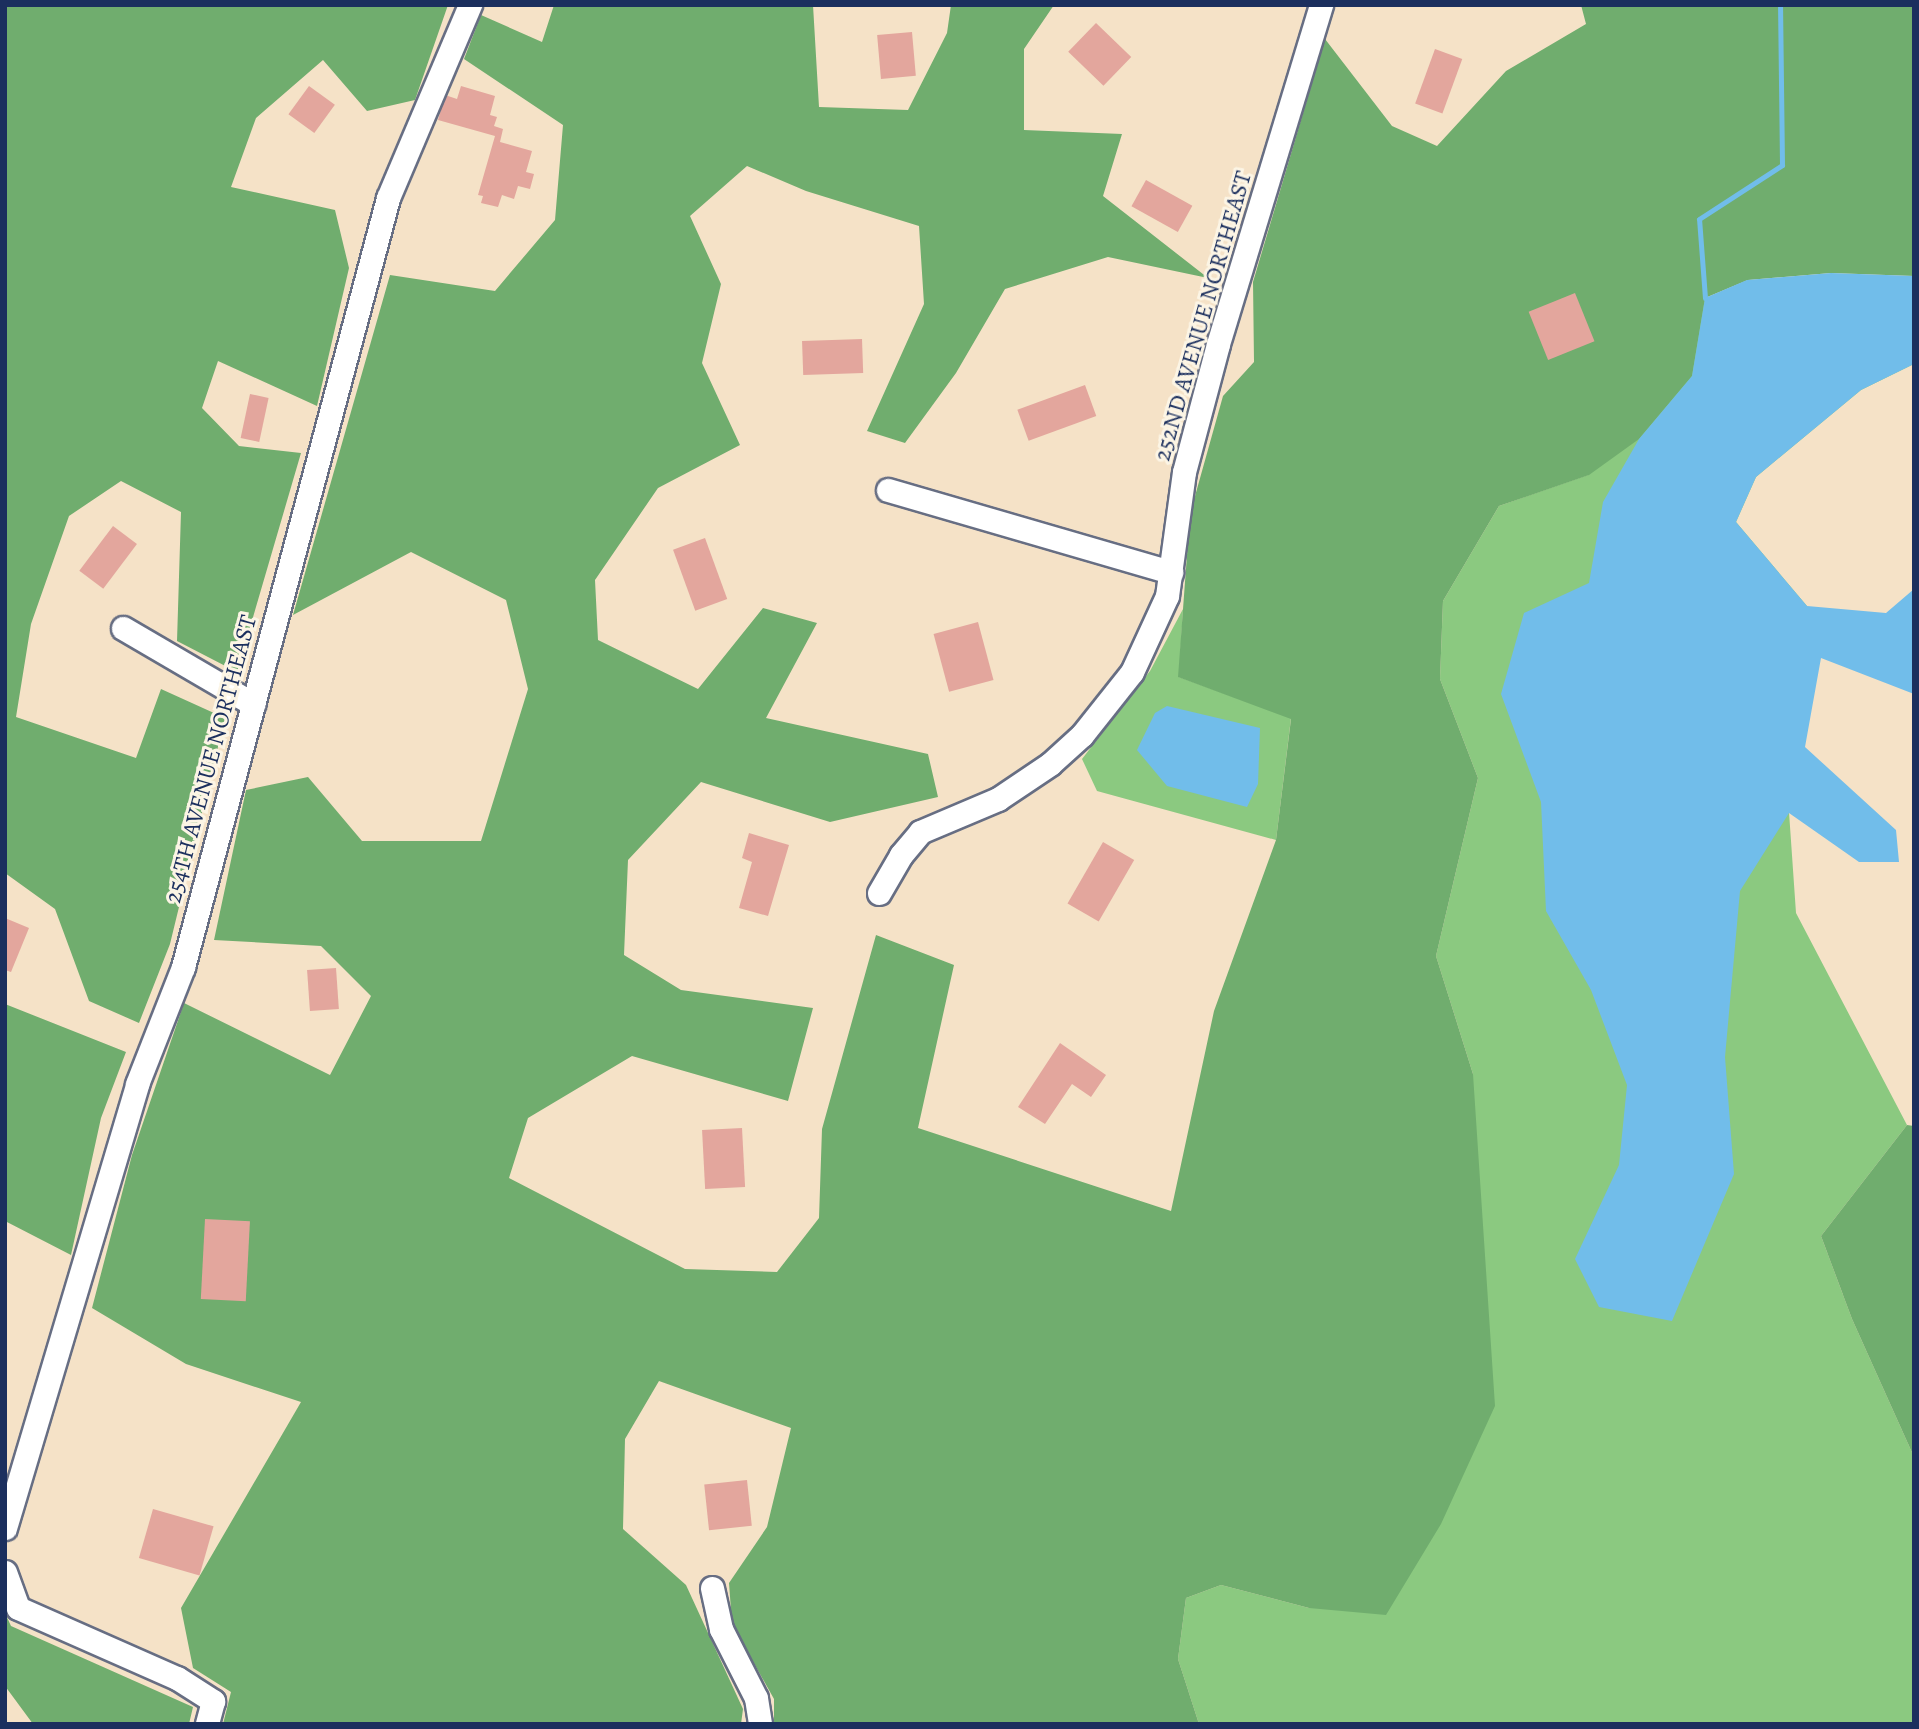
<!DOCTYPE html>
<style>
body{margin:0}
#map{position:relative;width:1919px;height:1729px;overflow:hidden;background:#f5e2c7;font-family:Alegreya,serif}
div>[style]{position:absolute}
.green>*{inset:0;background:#8bc980}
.forest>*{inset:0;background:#70ad6e}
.water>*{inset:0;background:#71bdea}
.stream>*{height:5px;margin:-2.5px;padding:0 2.5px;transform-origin:2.5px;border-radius:2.5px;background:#71bdea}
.building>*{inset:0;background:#e3a69d;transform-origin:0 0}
.roads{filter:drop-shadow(2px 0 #676e83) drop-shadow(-2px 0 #676e83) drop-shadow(0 2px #676e83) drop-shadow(0 -2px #676e83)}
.minor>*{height:23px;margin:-11.5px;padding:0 11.5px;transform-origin:11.5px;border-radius:11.5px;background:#fff}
span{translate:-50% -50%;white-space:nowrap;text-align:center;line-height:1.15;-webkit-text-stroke:6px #fcf5e5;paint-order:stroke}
.street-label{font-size:24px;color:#1b2f5e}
.frame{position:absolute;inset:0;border:7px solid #1b2f5e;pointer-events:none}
</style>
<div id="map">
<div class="green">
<div style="clip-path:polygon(1914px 276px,1914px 364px,1861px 390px,1756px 477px,1736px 522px,1807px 606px,1789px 812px,1796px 913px,1907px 1125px,1821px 1236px,1852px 1319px,1914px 1457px,1912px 1724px,1199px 1724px,1178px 1659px,1186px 1598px,1221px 1585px,1309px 1608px,1473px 1074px,1436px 956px,1478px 778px,1440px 679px,1443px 601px,1499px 506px,1588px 475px,1705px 298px)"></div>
<div style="clip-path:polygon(1183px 609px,1179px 677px,1291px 718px,1276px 840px,1097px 791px,1082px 759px,1150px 671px)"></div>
</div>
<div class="forest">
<div style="clip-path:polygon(5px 5px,448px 5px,415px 100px,367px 111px,323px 60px,256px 118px,231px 187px,335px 210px,349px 268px,317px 406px,218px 361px,202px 408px,239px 446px,301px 453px,237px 672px,177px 641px,181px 512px,121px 481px,69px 516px,31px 624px,16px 717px,136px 758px,161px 689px,225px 718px,170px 944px,139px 1023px,89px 1001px,55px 909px,5px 873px)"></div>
<div style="clip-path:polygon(554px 5px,813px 5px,819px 107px,908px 110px,947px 33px,951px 5px,1054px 5px,1024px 49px,1024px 130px,1122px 134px,1103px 196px,1208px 278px,1108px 257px,1005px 289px,956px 373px,905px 443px,867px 431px,924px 304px,919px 226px,806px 191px,747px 166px,690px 216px,721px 284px,702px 363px,740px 445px,658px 488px,595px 580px,598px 640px,698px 689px,763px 608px,817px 623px,766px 718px,928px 754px,938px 797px,830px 822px,701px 782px,628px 860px,624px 955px,681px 990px,813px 1008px,788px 1101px,632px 1056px,528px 1118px,509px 1178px,685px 1269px,777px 1272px,819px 1218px,822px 1129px,876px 935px,954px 965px,918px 1128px,1171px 1211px,1214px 1011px,1276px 840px,1291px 719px,1178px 677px,1190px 514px,1223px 396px,1254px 362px,1253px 282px,1325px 39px,1392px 126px,1437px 146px,1506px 71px,1586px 24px,1581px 5px,1914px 5px,1914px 276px,1831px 273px,1748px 280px,1705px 298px,1692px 376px,1639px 439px,1589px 475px,1499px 506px,1443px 601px,1440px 679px,1478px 778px,1436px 956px,1473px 1074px,1495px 1406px,1441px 1524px,1386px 1615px,1309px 1608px,1221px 1585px,1186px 1598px,1178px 1659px,1199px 1724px,774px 1724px,774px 1699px,732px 1624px,729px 1583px,767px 1527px,791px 1428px,659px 1381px,625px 1439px,623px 1529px,686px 1585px,743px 1709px,741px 1724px,223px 1724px,231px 1692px,193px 1668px,181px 1608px,301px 1402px,186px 1364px,92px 1308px,132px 1155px,184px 1003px,330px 1075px,371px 996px,321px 946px,214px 940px,246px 790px,308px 777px,362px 841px,481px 841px,528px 689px,506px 600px,411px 552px,293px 615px,390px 275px,495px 291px,555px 220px,563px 125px,464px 59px,481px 15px,542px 42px)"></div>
<div style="clip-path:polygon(5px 1004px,126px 1052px,101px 1118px,71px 1255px,5px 1221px)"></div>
<div style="clip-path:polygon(1907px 1125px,1914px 1126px,1914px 1457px,1852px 1319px,1821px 1236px)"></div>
<div style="clip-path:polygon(5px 1613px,11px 1626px,193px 1707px,189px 1724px,33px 1724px,5px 1686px)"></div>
</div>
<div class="water">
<div style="clip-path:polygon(1831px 273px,1914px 276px,1914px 364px,1861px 390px,1756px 477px,1736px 522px,1807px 606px,1886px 613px,1914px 589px,1914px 694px,1821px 658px,1805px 747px,1896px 830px,1899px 862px,1859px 862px,1789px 813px,1740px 891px,1725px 1057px,1734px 1174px,1672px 1321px,1599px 1307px,1575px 1259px,1619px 1165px,1627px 1085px,1591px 990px,1546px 911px,1541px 802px,1501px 694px,1524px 613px,1589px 583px,1603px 502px,1639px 439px,1692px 376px,1705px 298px,1747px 280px)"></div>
<div style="clip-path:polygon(1167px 706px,1260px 728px,1258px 784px,1247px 807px,1167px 786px,1137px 750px,1155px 713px)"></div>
</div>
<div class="stream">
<div style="left:1705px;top:298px;width:79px;rotate:-94.3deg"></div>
<div style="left:1699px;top:219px;width:99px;rotate:-33deg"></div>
<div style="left:1782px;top:165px;width:160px;rotate:-90.7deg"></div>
</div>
<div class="building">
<div style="left:1096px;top:23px;width:49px;height:40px;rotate:44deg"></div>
<div style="left:912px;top:32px;width:44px;height:35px;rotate:85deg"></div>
<div style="left:1435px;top:49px;width:29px;height:58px;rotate:20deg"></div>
<div style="left:309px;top:86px;width:32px;height:35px;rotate:36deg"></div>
<div style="clip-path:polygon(461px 86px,495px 96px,490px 115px,497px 117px,494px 126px,503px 129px,500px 142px,532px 151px,526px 172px,534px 174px,530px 189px,518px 186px,514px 199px,502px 195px,498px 207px,481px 203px,483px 196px,478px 195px,495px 136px,438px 120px,445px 95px,457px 99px)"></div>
<div style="left:1146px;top:180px;width:53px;height:30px;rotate:29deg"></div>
<div style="left:1575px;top:293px;width:52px;height:50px;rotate:68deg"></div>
<div style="left:862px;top:339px;width:34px;height:60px;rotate:88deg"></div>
<div style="left:1085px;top:385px;width:33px;height:72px;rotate:70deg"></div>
<div style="left:250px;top:394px;width:19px;height:45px;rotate:12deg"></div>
<div style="left:113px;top:526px;width:30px;height:56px;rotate:37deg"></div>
<div style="left:705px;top:538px;width:65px;height:34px;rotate:70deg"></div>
<div style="left:978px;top:622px;width:60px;height:46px;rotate:75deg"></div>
<div style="clip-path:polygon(749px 833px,789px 845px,768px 916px,739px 908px,752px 862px,742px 858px)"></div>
<div style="left:1103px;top:842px;width:36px;height:71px;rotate:30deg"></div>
<div style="clip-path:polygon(5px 918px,29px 928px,11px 972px,5px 970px)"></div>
<div style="left:336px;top:968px;width:41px;height:29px;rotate:86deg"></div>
<div style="clip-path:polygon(1060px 1043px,1106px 1075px,1091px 1097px,1072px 1084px,1045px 1124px,1018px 1107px)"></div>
<div style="left:742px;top:1128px;width:59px;height:40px;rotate:87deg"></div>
<div style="left:205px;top:1219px;width:45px;height:80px;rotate:3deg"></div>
<div style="left:747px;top:1480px;width:46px;height:43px;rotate:84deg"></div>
<div style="left:153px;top:1509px;width:63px;height:51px;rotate:16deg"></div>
</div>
<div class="roads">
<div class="minor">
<div style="left:888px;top:490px;width:295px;rotate:16.2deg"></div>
<div style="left:123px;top:628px;width:151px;rotate:30.3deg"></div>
<div style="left:879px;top:893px;width:44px;rotate:-59.9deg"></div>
<div style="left:901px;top:855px;width:30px;rotate:-50deg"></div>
<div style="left:920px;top:832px;width:85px;rotate:-22.9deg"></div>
<div style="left:998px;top:799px;width:63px;rotate:-33.9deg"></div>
<div style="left:1050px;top:764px;width:43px;rotate:-42.2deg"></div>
<div style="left:1082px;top:735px;width:80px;rotate:-51.6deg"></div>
<div style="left:1132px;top:672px;width:84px;rotate:-65.3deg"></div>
<div style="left:1167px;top:596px;width:125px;rotate:-82.2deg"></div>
<div style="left:1184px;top:472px;width:132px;rotate:-75.1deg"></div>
<div style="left:1218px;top:344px;width:354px;rotate:-73.1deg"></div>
<div style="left:5px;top:1528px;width:463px;rotate:-73.4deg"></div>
<div style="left:137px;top:1084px;width:126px;rotate:-68.5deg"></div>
<div style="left:183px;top:967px;width:796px;rotate:-75.07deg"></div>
<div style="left:388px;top:198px;width:210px;rotate:-67deg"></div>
<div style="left:5px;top:1572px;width:38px;rotate:70deg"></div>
<div style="left:18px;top:1608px;width:174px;rotate:23.8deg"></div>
<div style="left:177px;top:1678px;width:43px;rotate:32.6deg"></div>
<div style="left:213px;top:1701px;width:24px;rotate:105deg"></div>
<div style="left:712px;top:1588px;width:42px;rotate:77.6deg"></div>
<div style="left:721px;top:1629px;width:77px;rotate:63.1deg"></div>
<div style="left:756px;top:1698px;width:26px;rotate:81deg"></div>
</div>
</div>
<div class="street-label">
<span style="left:1203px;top:316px;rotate:-74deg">252ND AVENUE NORTHEAST</span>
<span style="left:211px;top:759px;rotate:-75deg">254TH AVENUE NORTHEAST</span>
</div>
<div class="frame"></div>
</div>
